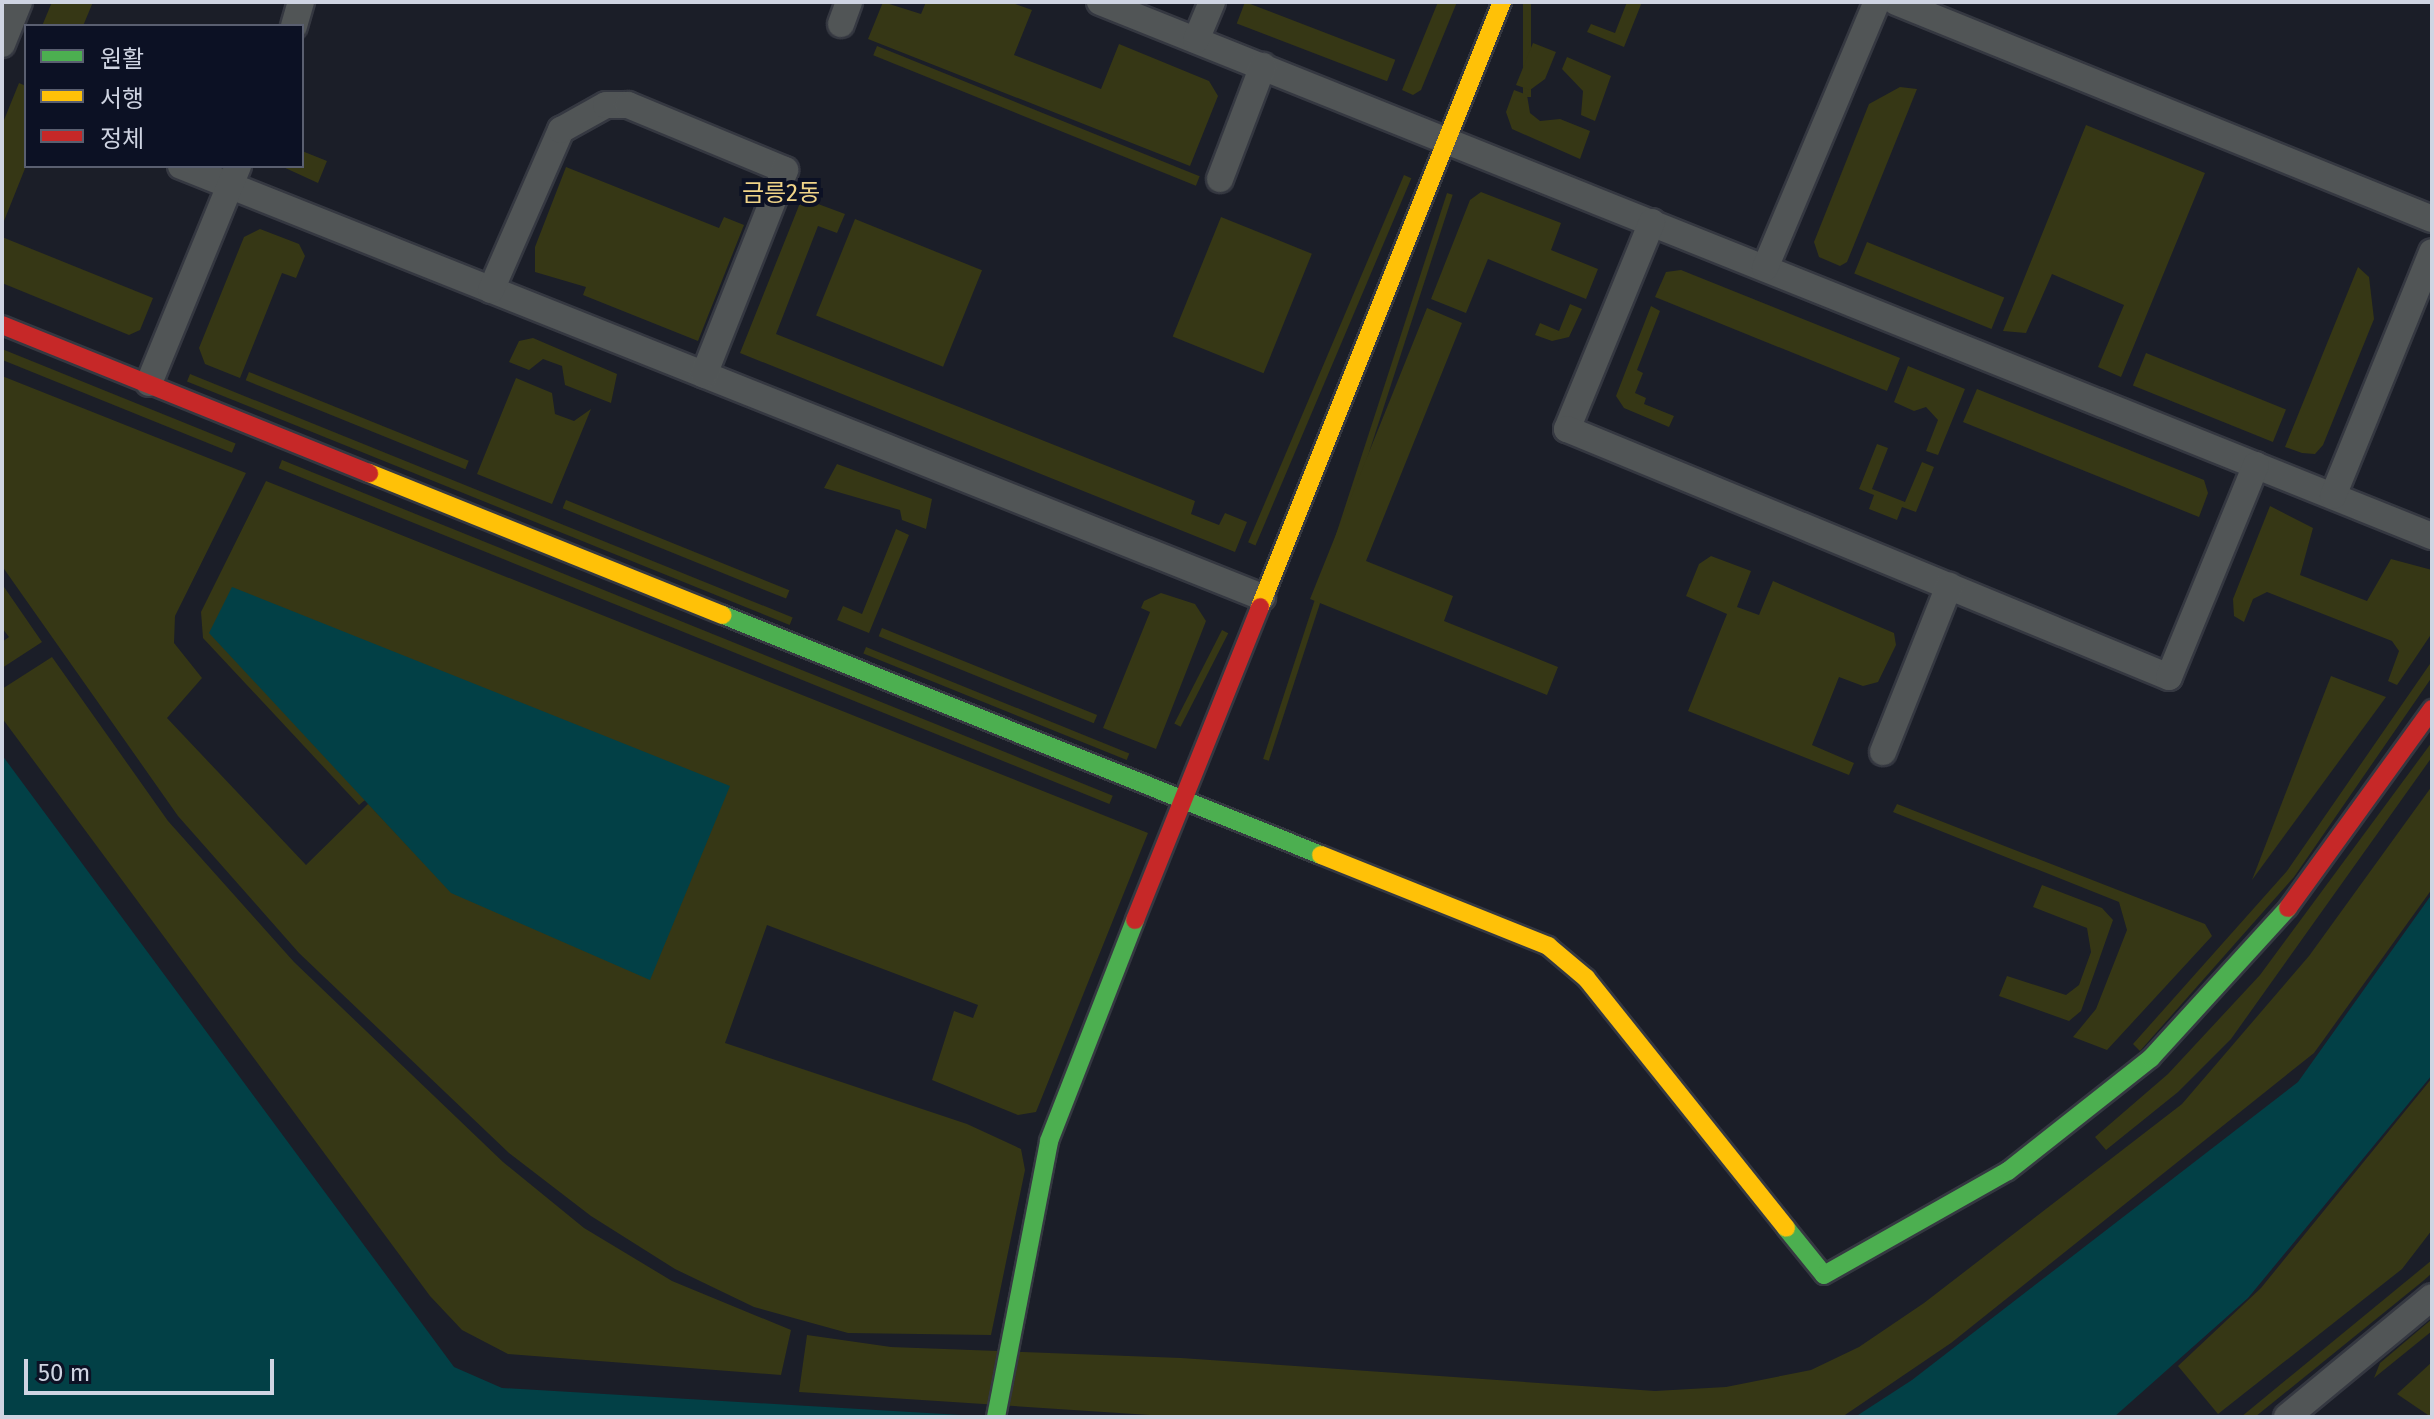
<!DOCTYPE html>
<meta charset="utf-8">
<style>
body{margin:0}
#map{position:relative;width:2434px;height:1419px;overflow:hidden;background:#1b1e28;font-family:"Fira Sans","Noto Sans KR",sans-serif}
div>[style]{position:absolute}
.green>*{inset:0;background:#363715;transform-origin:0 0}
.water>*{inset:0;background:#024046}
.roads{filter:drop-shadow(2px 0 #353841) drop-shadow(-2px 0 #353841) drop-shadow(0 2px #353841) drop-shadow(0 -2px #353841)}
.street>*{height:26px;margin:-13px;padding:0 13px;transform-origin:13px;border-radius:13px;background:#515556}
.fast>*{height:18px;margin:-9px;padding:0 9px;transform-origin:9px;border-radius:9px;background:#4caf50}
.slow>*{height:18px;margin:-9px;padding:0 9px;transform-origin:9px;border-radius:9px;background:#ffc107}
.jam>*{height:18px;margin:-9px;padding:0 9px;transform-origin:9px;border-radius:9px;background:#c62828}
span{translate:-50% -50%;white-space:nowrap;text-align:center;line-height:1.15;-webkit-text-stroke:8px #0c1124;paint-order:stroke}
.quarter-label{font-size:24px;color:#f0d488}
.frame{position:absolute;inset:0;border:4px solid #cfd4e2;pointer-events:none}
.legend{position:absolute;left:24px;top:24px;width:280px;height:144px;box-sizing:border-box;background:#0c1124;border:2px solid #5a5f70;margin:0;padding:10px 14px;list-style:none;font-size:24px;color:#cfd4e2}
.legend li{display:flex;align-items:center;gap:16px;height:40px}
.legend b{width:40px;border:2px solid #5a5f70}
.scale{position:absolute;left:24px;top:1359px;width:250px;height:36px;box-sizing:border-box;border:4px solid #cfd4e2;border-top:0;padding-left:10px;font-size:24px;line-height:28px;white-space:nowrap;color:#cfd4e2;-webkit-text-stroke:6px #0c1124;paint-order:stroke}
</style>
<div id="map">
<div class="green">
<div style="clip-path:polygon(52px 2px,93px 2px,83px 26px,42px 26px)"></div>
<div style="clip-path:polygon(883px 2px,921px 14px,926px 2px,1010px 2px,1032px 10px,1014px 55px,1101px 89px,1119px 44px,1209px 81px,1218px 96px,1190px 166px,868px 39px)"></div>
<div style="left:1245px;top:2px;width:161px;height:23px;rotate:21deg"></div>
<div style="clip-path:polygon(1438px 2px,1457px 2px,1421px 90px,1413px 95px,1402px 90px)"></div>
<div style="left:1523px;top:2px;width:8px;height:95px"></div>
<div style="clip-path:polygon(1627px 2px,1642px 2px,1624px 47px,1587px 32px,1591px 24px,1615px 33px)"></div>
<div style="clip-path:polygon(1533px 43px,1556px 52px,1545px 79px,1530px 90px,1516px 85px)"></div>
<div style="left:877px;top:46px;width:348px;height:10px;rotate:22deg"></div>
<div style="clip-path:polygon(1567px 57px,1611px 76px,1595px 121px,1581px 115px,1583px 91px,1562px 69px)"></div>
<div style="clip-path:polygon(19px 83px,26px 86px,26px 166px,2px 226px,2px 125px)"></div>
<div style="clip-path:polygon(1900px 87px,1917px 89px,1847px 262px,1840px 266px,1819px 257px,1814px 242px,1869px 104px)"></div>
<div style="clip-path:polygon(1514px 90px,1527px 95px,1530px 113px,1540px 121px,1560px 119px,1590px 131px,1580px 159px,1512px 129px,1506px 112px)"></div>
<div style="clip-path:polygon(2086px 125px,2205px 173px,2121px 377px,2098px 367px,2124px 305px,2052px 274px,2026px 333px,2003px 331px)"></div>
<div style="clip-path:polygon(302px 151px,327px 161px,318px 183px,281px 166px,302px 166px)"></div>
<div style="clip-path:polygon(566px 167px,719px 228px,724px 217px,744px 225px,698px 341px,583px 295px,586px 287px,535px 272px,535px 247px)"></div>
<div style="left:1404px;top:175px;width:8px;height:399px;rotate:23deg"></div>
<div style="clip-path:polygon(1481px 192px,1561px 223px,1551px 250px,1598px 269px,1586px 299px,1488px 259px,1466px 313px,1431px 299px,1470px 200px)"></div>
<div style="left:1447px;top:193px;width:6px;height:595px;rotate:18deg"></div>
<div style="clip-path:polygon(802px 198px,845px 214px,837px 233px,818px 226px,776px 334px,1195px 501px,1191px 514px,1219px 525px,1225px 513px,1247px 522px,1235px 552px,740px 353px)"></div>
<div style="left:1221px;top:217px;width:98px;height:129px;rotate:22deg"></div>
<div style="left:855px;top:219px;width:137px;height:104px;rotate:22deg"></div>
<div style="clip-path:polygon(260px 229px,299px 244px,305px 256px,296px 278px,282px 273px,240px 378px,205px 364px,199px 348px,244px 237px)"></div>
<div style="clip-path:polygon(2px 237px,153px 298px,140px 330px,129px 335px,2px 283px)"></div>
<div style="left:1867px;top:242px;width:148px;height:34px;rotate:22deg"></div>
<div style="clip-path:polygon(2358px 267px,2369px 277px,2374px 319px,2323px 445px,2315px 454px,2302px 453px,2285px 447px)"></div>
<div style="clip-path:polygon(1681px 270px,1900px 358px,1887px 391px,1655px 297px,1666px 272px)"></div>
<div style="clip-path:polygon(1570px 304px,1582px 309px,1569px 337px,1552px 341px,1535px 335px,1540px 323px,1559px 331px)"></div>
<div style="clip-path:polygon(1651px 306px,1660px 311px,1637px 370px,1643px 373px,1635px 393px,1646px 398px,1644px 404px,1674px 416px,1669px 427px,1624px 408px,1616px 396px)"></div>
<div style="clip-path:polygon(1427px 308px,1462px 323px,1366px 561px,1453px 596px,1444px 621px,1558px 667px,1547px 695px,1310px 599px)"></div>
<div style="clip-path:polygon(533px 338px,617px 374px,611px 403px,565px 385px,562px 366px,543px 359px,529px 370px,509px 362px,519px 341px)"></div>
<div style="left:2px;top:349px;width:252px;height:10px;rotate:22deg"></div>
<div style="left:2146px;top:353px;width:151px;height:35px;rotate:22deg"></div>
<div style="clip-path:polygon(1908px 366px,1965px 389px,1938px 455px,1926px 451px,1938px 420px,1926px 407px,1914px 411px,1894px 402px)"></div>
<div style="left:249px;top:372px;width:237px;height:9px;rotate:22deg"></div>
<div style="left:190px;top:374px;width:650px;height:8px;rotate:22deg"></div>
<div style="clip-path:polygon(2px 376px,246px 473px,175px 616px,174px 643px,202px 678px,167px 718px,306px 865px,368px 804px,451px 893px,209px 633px,365px 800px,359px 805px,203px 638px,201px 612px,266px 481px,1148px 833px,1036px 1112px,1018px 1115px,932px 1080px,954px 1011px,973px 1018px,978px 1005px,767px 925px,725px 1043px,967px 1124px,1021px 1149px,1025px 1170px,991px 1335px,848px 1333px,754px 1307px,675px 1269px,591px 1216px,509px 1153px,299px 953px,178px 816px,2px 566px)"></div>
<div style="clip-path:polygon(516px 378px,552px 393px,555px 414px,574px 421px,591px 409px,552px 504px,477px 474px)"></div>
<div style="clip-path:polygon(1977px 389px,2204px 480px,2208px 493px,2199px 517px,1963px 422px)"></div>
<div style="clip-path:polygon(1877px 444px,1888px 448px,1872px 489px,1905px 502px,1922px 462px,1934px 467px,1916px 512px,1902px 507px,1897px 520px,1869px 509px,1874px 495px,1859px 489px)"></div>
<div style="left:282px;top:460px;width:896px;height:9px;rotate:22deg"></div>
<div style="clip-path:polygon(837px 464px,932px 499px,926px 529px,902px 520px,900px 510px,824px 488px)"></div>
<div style="left:566px;top:500px;width:241px;height:9px;rotate:22deg"></div>
<div style="clip-path:polygon(2270px 506px,2313px 528px,2300px 575px,2367px 601px,2391px 559px,2432px 570px,2432px 633px,2397px 685px,2388px 681px,2399px 651px,2392px 641px,2267px 592px,2253px 599px,2244px 622px,2234px 616px,2233px 599px)"></div>
<div style="clip-path:polygon(896px 529px,909px 535px,869px 633px,837px 620px,843px 606px,862px 614px)"></div>
<div style="clip-path:polygon(1711px 556px,1751px 571px,1737px 607px,1759px 615px,1773px 581px,1894px 633px,1896px 645px,1878px 682px,1863px 686px,1839px 677px,1812px 745px,1854px 763px,1849px 775px,1688px 711px,1727px 614px,1686px 596px,1699px 564px)"></div>
<div style="clip-path:polygon(2px 584px,42px 642px,2px 668px,2px 642px,9px 637px,2px 628px)"></div>
<div style="clip-path:polygon(1161px 593px,1195px 604px,1206px 621px,1156px 749px,1103px 728px,1150px 612px,1141px 608px,1144px 601px)"></div>
<div style="left:882px;top:628px;width:232px;height:9px;rotate:22deg"></div>
<div style="left:1222px;top:630px;width:7px;height:105px;rotate:27deg"></div>
<div style="left:866px;top:647px;width:284px;height:7px;rotate:22deg"></div>
<div style="clip-path:polygon(52px 657px,168px 821px,294px 962px,503px 1162px,584px 1228px,672px 1281px,791px 1330px,781px 1375px,508px 1354px,462px 1330px,430px 1296px,2px 718px,2px 689px)"></div>
<div style="clip-path:polygon(2432px 661px,2432px 677px,2294px 877px,2140px 1051px,2133px 1044px,2287px 871px)"></div>
<div style="clip-path:polygon(2331px 676px,2386px 697px,2252px 880px)"></div>
<div style="clip-path:polygon(2432px 742px,2432px 757px,2231px 1039px,2178px 1092px,2106px 1150px,2095px 1137px,2168px 1074px,2260px 975px)"></div>
<div style="clip-path:polygon(2432px 786px,2432px 889px,2314px 1053px,1951px 1343px,1842px 1417px,1180px 1417px,799px 1392px,807px 1335px,891px 1347px,1181px 1358px,1655px 1391px,1726px 1387px,1811px 1370px,1859px 1347px,1924px 1303px,2182px 1104px,2309px 956px)"></div>
<div style="clip-path:polygon(1897px 804px,2205px 924px,2212px 936px,2107px 1050px,2073px 1037px,2096px 1009px,2127px 930px,2119px 902px,1893px 812px)"></div>
<div style="clip-path:polygon(2042px 885px,2102px 908px,2113px 920px,2081px 1011px,2069px 1021px,1999px 996px,2007px 976px,2066px 995px,2079px 985px,2091px 952px,2087px 928px,2033px 907px)"></div>
<div style="clip-path:polygon(2432px 1078px,2432px 1230px,2402px 1269px,2218px 1414px,2178px 1366px,2261px 1288px)"></div>
<div style="clip-path:polygon(2432px 1260px,2432px 1273px,2423px 1281px,2255px 1417px,2241px 1417px)"></div>
<div style="clip-path:polygon(2432px 1319px,2432px 1331px,2374px 1378px,2380px 1363px)"></div>
<div style="clip-path:polygon(2432px 1362px,2432px 1417px,2431px 1417px,2397px 1394px)"></div>
</div>
<div class="water">
<div style="clip-path:polygon(232px 587px,730px 786px,650px 980px,451px 893px,209px 633px)"></div>
<div style="clip-path:polygon(2px 755px,454px 1367px,502px 1388px,995px 1417px,2px 1417px)"></div>
<div style="clip-path:polygon(2432px 894px,2432px 1075px,2248px 1298px,2114px 1417px,1855px 1417px,1912px 1380px,2298px 1082px)"></div>
</div>
<div class="roads">
<div class="street">
<div style="left:1100px;top:2px;width:1435px;rotate:21.85deg"></div>
<div style="left:1896px;top:2px;width:578px;rotate:22.04deg"></div>
<div style="left:841px;top:24px;width:23px;rotate:-70deg"></div>
<div style="left:294px;top:26px;width:25px;rotate:-74deg"></div>
<div style="left:1196px;top:40px;width:41px;rotate:-67.2deg"></div>
<div style="left:2px;top:44px;width:45px;rotate:-68deg"></div>
<div style="left:181px;top:166px;width:1164px;rotate:21.74deg"></div>
<div style="left:1220px;top:179px;width:121px;rotate:-69.2deg"></div>
<div style="left:1652px;top:222px;width:224px;rotate:112.3deg"></div>
<div style="left:1567px;top:429px;width:651px;rotate:22.39deg"></div>
<div style="left:2169px;top:677px;width:229px;rotate:-67.7deg"></div>
<div style="left:1765px;top:268px;width:289px;rotate:-67.2deg"></div>
<div style="left:491px;top:290px;width:175px;rotate:-66.4deg"></div>
<div style="left:561px;top:130px;width:51px;rotate:-29.1deg"></div>
<div style="left:606px;top:105px;width:22px"></div>
<div style="left:628px;top:105px;width:170px;rotate:22.5deg"></div>
<div style="left:785px;top:170px;width:220px;rotate:111.6deg"></div>
<div style="left:149px;top:383px;width:235px;rotate:-67.7deg"></div>
<div style="left:2333px;top:496px;width:263px;rotate:-67.9deg"></div>
<div style="left:1883px;top:752px;width:179px;rotate:-68.3deg"></div>
<div style="left:2287px;top:1417px;width:188px;rotate:-39.6deg"></div>
</div>
<div class="fast">
<div style="left:723px;top:615px;width:644px;rotate:21.87deg"></div>
<div style="left:1786px;top:1228px;width:60px;rotate:51deg"></div>
<div style="left:1824px;top:1275px;width:211px;rotate:-29.5deg"></div>
<div style="left:2008px;top:1171px;width:182px;rotate:-38.3deg"></div>
<div style="left:2151px;top:1058px;width:203px;rotate:-47.6deg"></div>
<div style="left:996px;top:1417px;width:281px;rotate:-79.1deg"></div>
<div style="left:1049px;top:1141px;width:237px;rotate:-68.7deg"></div>
</div>
<div class="slow">
<div style="left:369px;top:473px;width:381px;rotate:21.9deg"></div>
<div style="left:1260px;top:607px;width:652px;rotate:-68.2deg"></div>
<div style="left:1321px;top:855px;width:245px;rotate:21.8deg"></div>
<div style="left:1548px;top:946px;width:50px;rotate:40.1deg"></div>
<div style="left:1586px;top:978px;width:320px;rotate:51.3deg"></div>
</div>
<div class="jam">
<div style="left:2px;top:325px;width:396px;rotate:22deg"></div>
<div style="left:2288px;top:908px;width:246px;rotate:-54.1deg"></div>
<div style="left:1135px;top:920px;width:337px;rotate:-68.2deg"></div>
</div>
</div>
<div class="quarter-label">
<span style="left:781px;top:194px">금릉2동</span>
</div>
<div class="frame"></div>
<ul class="legend">
<li><b style="height:10px;background:#4caf50"></b>원활</li>
<li><b style="height:10px;background:#ffc107"></b>서행</li>
<li><b style="height:10px;background:#c62828"></b>정체</li>
</ul>
<div class="scale">50 m</div>
</div>
